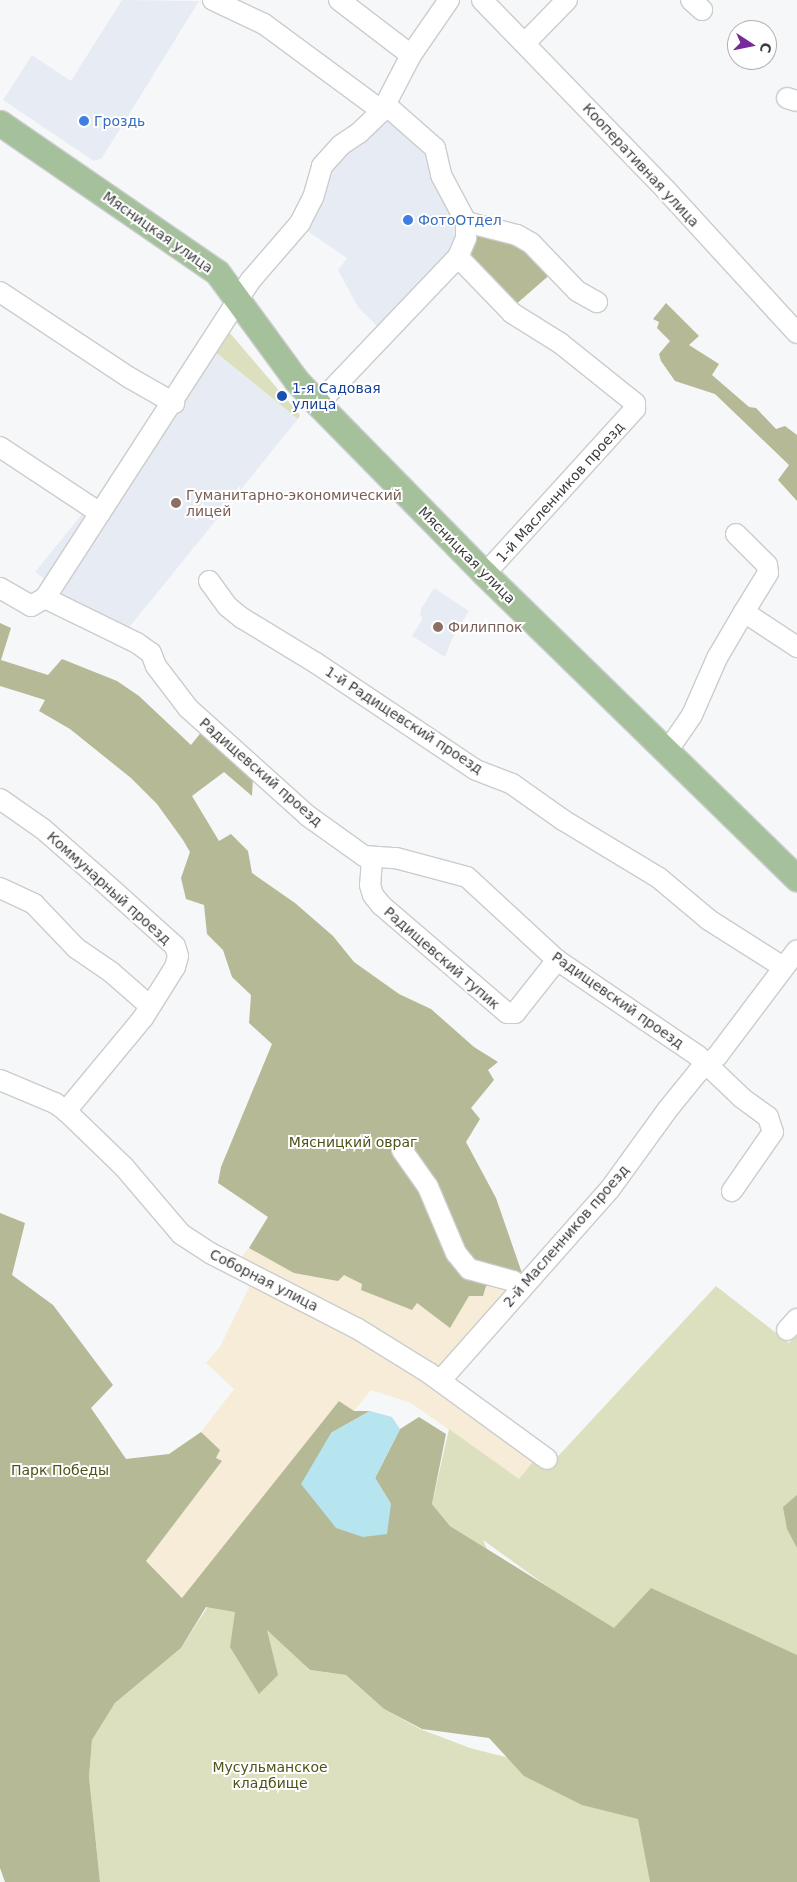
<!DOCTYPE html>
<meta charset="utf-8">
<style>
body{margin:0}
#map{position:relative;width:797px;height:1882px;overflow:hidden;background:#f6f7f9;font-family:"DejaVu Sans",sans-serif}
div>[style]{position:absolute}
.built>*{inset:0;background:#e7ecf4;transform-origin:0 0}
.industrial>*{inset:0;background:#f7ecd7}
.green>*{inset:0;background:#dde0bf}
.forest>*{inset:0;background:#b5b995}
.water>*{inset:0;background:#b7e5ef}
.roads{filter:drop-shadow(1px 0 #cbcccd) drop-shadow(-1px 0 #cbcccd) drop-shadow(0 1px #cbcccd) drop-shadow(0 -1px #cbcccd)}
.minor>*{height:20px;margin:-10px;padding:0 10px;transform-origin:10px;border-radius:10px;background:#fff}
.major>*{height:25px;margin:-12.5px;padding:0 12.5px;transform-origin:12.5px;border-radius:12.5px;background:#a4c19b}
.dots>*{width:14px;height:14px;translate:-50% -50%;box-sizing:border-box;border:2px solid #fff;border-radius:50%}
span{translate:-50% -50%;white-space:nowrap;text-align:center;line-height:1.15;-webkit-text-stroke:4px #fff;paint-order:stroke}
.shop-label{font-size:14px;color:#366cbe}
.left{translate:0 -50%;text-align:left}
.street-label{font-size:14px;color:#3b3c3c}
.transit-label{font-size:14px;color:#164399}
.education-label{font-size:14px;color:#785e54}
.park-label{font-size:14px;color:#505218}
.north{position:absolute;left:727px;top:20px;width:50px;height:50px;box-sizing:border-box;background:#fff;border:1px solid #b1b1b1;border-radius:50%;rotate:101deg;font-size:14px;font-weight:700;line-height:20px;text-align:center;color:#3b3c3c}
.north::after{content:'';display:block;margin:auto;width:18px;height:22px;background:#762a9d;clip-path:polygon(50% 0,100% 100%,50% 72%,0 100%)}
</style>
<div id="map">
<div class="built">
<div style="clip-path:polygon(122px 0,199px 1px,102px 158px,94px 161px,3px 100px,32px 55px,71px 81px)"></div>
<div style="clip-path:polygon(387px 115px,433px 159px,458px 219px,454px 251px,378px 327px,358px 307px,338px 270px,347px 258px,306px 230px,330px 171px,345px 149px)"></div>
<div style="left:214px;top:351px;width:108px;height:284px;rotate:39deg"></div>
<div style="clip-path:polygon(434px 588px,469px 611px,453px 637px,445px 657px,412px 636px,423px 618px,420px 616px,421px 609px)"></div>
</div>
<div class="industrial">
<div style="clip-path:polygon(249px 1248px,295px 1273px,344px 1275px,363px 1284px,361px 1289px,412px 1310px,417px 1303px,450px 1327px,469px 1296px,486px 1286px,516px 1288px,437px 1389px,535px 1459px,519px 1479px,411px 1403px,371px 1390px,354px 1411px,339px 1401px,183px 1598px,146px 1561px,222px 1461px,216px 1458px,220px 1450px,201px 1432px,234px 1389px,206px 1363px,220px 1347px,253px 1279px,237px 1262px)"></div>
</div>
<div class="green">
<div style="clip-path:polygon(229px 332px,300px 415px,298px 419px,214px 351px)"></div>
<div style="clip-path:polygon(716px 1286px,789px 1343px,797px 1334px,797px 1726px,613px 1634px,483px 1540px,487px 1549px,450px 1526px,432px 1504px,449px 1429px,519px 1479px,535px 1459px,548px 1467px)"></div>
<div style="clip-path:polygon(227px 1577px,309px 1670px,346px 1675px,384px 1709px,420px 1729px,470px 1748px,657px 1796px,688px 1882px,100px 1882px,89px 1777px,92px 1740px,115px 1703px,181px 1648px)"></div>
</div>
<div class="forest">
<div style="clip-path:polygon(474px 230px,515px 238px,553px 272px,514px 306px,471px 257px)"></div>
<div style="clip-path:polygon(666px 303px,699px 336px,689px 345px,719px 364px,712px 375px,749px 407px,756px 408px,776px 429px,785px 426px,797px 435px,797px 501px,778px 480px,789px 465px,715px 394px,675px 381px,661px 361px,659px 354px,670px 341px,657px 328px,659px 322px,653px 319px)"></div>
<div style="clip-path:polygon(0 623px,11px 628px,1px 660px,48px 675px,62px 659px,117px 681px,139px 696px,191px 745px,203px 730px,253px 777px,252px 796px,224px 772px,192px 796px,219px 841px,231px 834px,248px 851px,252px 873px,295px 903px,333px 936px,354px 962px,399px 994px,431px 1009px,474px 1047px,498px 1062px,488px 1070px,494px 1080px,471px 1108px,480px 1119px,466px 1142px,496px 1198px,524px 1279px,516px 1288px,486px 1286px,483px 1296px,469px 1296px,450px 1328px,417px 1303px,412px 1310px,361px 1290px,362px 1284px,344px 1275px,338px 1281px,294px 1273px,249px 1248px,268px 1217px,218px 1183px,221px 1167px,272px 1044px,249px 1023px,251px 995px,232px 977px,223px 950px,207px 934px,204px 905px,186px 899px,181px 878px,190px 852px,183px 840px,157px 804px,131px 778px,70px 729px,39px 711px,45px 700px,0 686px)"></div>
<div style="clip-path:polygon(0 1213px,25px 1223px,12px 1275px,53px 1305px,113px 1385px,91px 1408px,126px 1459px,169px 1454px,201px 1432px,220px 1450px,216px 1458px,222px 1461px,146px 1561px,182px 1598px,339px 1401px,354px 1411px,370px 1411px,331px 1433px,391px 1504px,375px 1478px,400px 1429px,419px 1417px,446px 1434px,432px 1504px,450px 1526px,614px 1628px,651px 1588px,797px 1655px,797px 1882px,650px 1882px,638px 1819px,582px 1805px,524px 1776px,489px 1738px,422px 1729px,384px 1709px,346px 1675px,310px 1670px,267px 1630px,278px 1675px,259px 1694px,230px 1647px,235px 1612px,206px 1607px,181px 1648px,115px 1703px,92px 1740px,89px 1777px,100px 1882px,5px 1882px,0 1868px)"></div>
<div style="clip-path:polygon(797px 1495px,797px 1548px,787px 1529px,783px 1507px)"></div>
</div>
<div class="water">
<div style="clip-path:polygon(370px 1411px,392px 1417px,400px 1429px,375px 1478px,391px 1504px,387px 1534px,363px 1537px,336px 1528px,301px 1484px,331px 1433px)"></div>
</div>
<div class="roads">
<div class="minor">
<div style="left:213px;top:0;width:56px;rotate:25.2deg"></div>
<div style="left:264px;top:24px;width:147px;rotate:36.4deg"></div>
<div style="left:339px;top:0;width:91px;rotate:37.4deg"></div>
<div style="left:482px;top:0;width:264px;rotate:45.9deg"></div>
<div style="left:666px;top:190px;width:194px;rotate:47.5deg"></div>
<div style="left:691px;top:0;width:15px;rotate:42deg"></div>
<div style="left:525px;top:43px;width:60px;rotate:-45.7deg"></div>
<div style="left:787px;top:98px;width:10px;rotate:17deg"></div>
<div style="left:386px;top:105px;width:65px;rotate:41.3deg"></div>
<div style="left:435px;top:148px;width:28px;rotate:77deg"></div>
<div style="left:441px;top:175px;width:53px;rotate:62deg"></div>
<div style="left:466px;top:222px;width:53px;rotate:14.3deg"></div>
<div style="left:517px;top:235px;width:16px;rotate:30deg"></div>
<div style="left:531px;top:243px;width:66px;rotate:46.2deg"></div>
<div style="left:577px;top:291px;width:23px;rotate:29deg"></div>
<div style="left:458px;top:257px;width:78px;rotate:46deg"></div>
<div style="left:512px;top:313px;width:57px;rotate:32deg"></div>
<div style="left:560px;top:343px;width:96px;rotate:38.7deg"></div>
<div style="left:635px;top:403px;width:6px;rotate:90deg"></div>
<div style="left:635px;top:409px;width:223px;rotate:132.3deg"></div>
<div style="left:0;top:292px;width:156px;rotate:33.5deg"></div>
<div style="left:130px;top:378px;width:51px;rotate:29.6deg"></div>
<div style="left:318px;top:404px;width:203px;rotate:-46.4deg"></div>
<div style="left:458px;top:257px;width:21px;rotate:-67deg"></div>
<div style="left:466px;top:238px;width:16px;rotate:-90deg"></div>
<div style="left:0;top:447px;width:120px;rotate:33.4deg"></div>
<div style="left:736px;top:534px;width:44px;rotate:45deg"></div>
<div style="left:767px;top:565px;width:8px;rotate:83deg"></div>
<div style="left:768px;top:573px;width:46px;rotate:121.6deg"></div>
<div style="left:744px;top:612px;width:64px;rotate:33.4deg"></div>
<div style="left:209px;top:581px;width:31px;rotate:54deg"></div>
<div style="left:227px;top:606px;width:19px;rotate:39deg"></div>
<div style="left:242px;top:618px;width:87px;rotate:31.3deg"></div>
<div style="left:316px;top:663px;width:192px;rotate:33.8deg"></div>
<div style="left:476px;top:770px;width:39px;rotate:21deg"></div>
<div style="left:512px;top:784px;width:62px;rotate:35.2deg"></div>
<div style="left:563px;top:820px;width:112px;rotate:31.1deg"></div>
<div style="left:659px;top:878px;width:65px;rotate:40deg"></div>
<div style="left:709px;top:920px;width:88px;rotate:32.4deg"></div>
<div style="left:0;top:588px;width:36px;rotate:30deg"></div>
<div style="left:31px;top:606px;width:16px;rotate:-30deg"></div>
<div style="left:45px;top:598px;width:102px;rotate:26.1deg"></div>
<div style="left:137px;top:643px;width:17px;rotate:36deg"></div>
<div style="left:151px;top:653px;width:14px;rotate:69deg"></div>
<div style="left:156px;top:666px;width:53px;rotate:52.7deg"></div>
<div style="left:188px;top:708px;width:161px;rotate:42deg"></div>
<div style="left:308px;top:816px;width:69px;rotate:35.5deg"></div>
<div style="left:364px;top:856px;width:32px;rotate:4deg"></div>
<div style="left:396px;top:858px;width:73px;rotate:15deg"></div>
<div style="left:467px;top:877px;width:122px;rotate:42.7deg"></div>
<div style="left:557px;top:960px;width:169px;rotate:34.2deg"></div>
<div style="left:697px;top:1055px;width:62px;rotate:43.7deg"></div>
<div style="left:742px;top:1098px;width:32px;rotate:36deg"></div>
<div style="left:768px;top:1117px;width:16px;rotate:72deg"></div>
<div style="left:773px;top:1132px;width:72px;rotate:124.8deg"></div>
<div style="left:45px;top:598px;width:378px;rotate:-57.1deg"></div>
<div style="left:250px;top:281px;width:77px;rotate:-49.2deg"></div>
<div style="left:300px;top:223px;width:28px;rotate:-63deg"></div>
<div style="left:313px;top:198px;width:33px;rotate:-74deg"></div>
<div style="left:322px;top:166px;width:28px;rotate:-48deg"></div>
<div style="left:341px;top:145px;width:22px;rotate:-34deg"></div>
<div style="left:359px;top:133px;width:32px;rotate:-44deg"></div>
<div style="left:382px;top:111px;width:63px;rotate:-62.6deg"></div>
<div style="left:411px;top:55px;width:67px;rotate:-55.4deg"></div>
<div style="left:666px;top:753px;width:46px;rotate:-55.6deg"></div>
<div style="left:692px;top:715px;width:62px;rotate:-66.3deg"></div>
<div style="left:717px;top:658px;width:53px;rotate:-59.6deg"></div>
<div style="left:0;top:799px;width:52px;rotate:34.9deg"></div>
<div style="left:43px;top:829px;width:73px;rotate:41.1deg"></div>
<div style="left:98px;top:877px;width:103px;rotate:41.9deg"></div>
<div style="left:175px;top:946px;width:10px;rotate:73deg"></div>
<div style="left:178px;top:956px;width:11px;rotate:105deg"></div>
<div style="left:175px;top:967px;width:60px;rotate:122.1deg"></div>
<div style="left:143px;top:1018px;width:121px;rotate:129.6deg"></div>
<div style="left:372px;top:859px;width:26px;rotate:94deg"></div>
<div style="left:370px;top:885px;width:10px;rotate:73deg"></div>
<div style="left:373px;top:895px;width:13px;rotate:51deg"></div>
<div style="left:381px;top:905px;width:166px;rotate:40.6deg"></div>
<div style="left:507px;top:1013px;width:8px"></div>
<div style="left:515px;top:1013px;width:68px;rotate:-51.6deg"></div>
<div style="left:0;top:888px;width:38px;rotate:25deg"></div>
<div style="left:34px;top:904px;width:61px;rotate:46.3deg"></div>
<div style="left:76px;top:948px;width:42px;rotate:34.4deg"></div>
<div style="left:111px;top:972px;width:52px;rotate:41.1deg"></div>
<div style="left:0;top:1080px;width:60px;rotate:22.7deg"></div>
<div style="left:55px;top:1103px;width:14px;rotate:36deg"></div>
<div style="left:66px;top:1111px;width:81px;rotate:44deg"></div>
<div style="left:124px;top:1167px;width:88px;rotate:49.6deg"></div>
<div style="left:181px;top:1234px;width:35px;rotate:33deg"></div>
<div style="left:210px;top:1253px;width:166px;rotate:27.2deg"></div>
<div style="left:358px;top:1329px;width:84px;rotate:31.8deg"></div>
<div style="left:429px;top:1373px;width:146px;rotate:36.1deg"></div>
<div style="left:402px;top:1150px;width:45px;rotate:54.9deg"></div>
<div style="left:428px;top:1187px;width:72px;rotate:67deg"></div>
<div style="left:456px;top:1253px;width:21px;rotate:51deg"></div>
<div style="left:469px;top:1269px;width:46px;rotate:15.3deg"></div>
<div style="left:513px;top:1281px;width:12px;rotate:48deg"></div>
<div style="left:787px;top:1330px;width:15px;rotate:-48deg"></div>
<div style="left:440px;top:1381px;width:256px;rotate:-48.5deg"></div>
<div style="left:610px;top:1189px;width:99px;rotate:-54.1deg"></div>
<div style="left:668px;top:1109px;width:48px;rotate:-51deg"></div>
<div style="left:698px;top:1072px;width:26px;rotate:-40deg"></div>
<div style="left:718px;top:1055px;width:131px;rotate:-53deg"></div>
</div>
<div class="major">
<div style="left:0;top:123px;width:263px;rotate:34.5deg"></div>
<div style="left:217px;top:272px;width:134px;rotate:53.8deg"></div>
<div style="left:296px;top:380px;width:33px;rotate:47deg"></div>
<div style="left:318px;top:404px;width:238px;rotate:45.5deg"></div>
<div style="left:485px;top:574px;width:436px;rotate:44.3deg"></div>
</div>
</div>
<div class="dots">
<div style="left:84px;top:121px;background:#3f7fe0"></div>
<div style="left:408px;top:220px;background:#3f7fe0"></div>
<div style="left:282px;top:396px;background:#1a4fb4"></div>
<div style="left:176px;top:503px;background:#8d6e63"></div>
<div style="left:438px;top:627px;background:#8d6e63"></div>
</div>
<div class="shop-label">
<span class="left" style="left:94px;top:121px">Гроздь</span>
<span class="left" style="left:418px;top:220px">ФотоОтдел</span>
</div>
<div class="street-label">
<span style="left:641px;top:165px;rotate:47deg">Кооперативная улица</span>
<span style="left:158px;top:232px;rotate:35deg">Мясницкая улица</span>
<span style="left:560px;top:492px;rotate:-48deg">1-й Масленников проезд</span>
<span style="left:467px;top:555px;rotate:45deg">Мясницкая улица</span>
<span style="left:404px;top:720px;rotate:33deg">1-й Радищевский проезд</span>
<span style="left:261px;top:772px;rotate:41deg">Радищевский проезд</span>
<span style="left:109px;top:888px;rotate:42deg">Коммунарный проезд</span>
<span style="left:442px;top:958px;rotate:41deg">Радищевский тупик</span>
<span style="left:618px;top:1000px;rotate:35deg">Радищевский проезд</span>
<span style="left:566px;top:1236px;rotate:-49deg">2-й Масленников проезд</span>
<span style="left:264px;top:1280px;rotate:27deg">Соборная улица</span>
</div>
<div class="transit-label">
<span class="left" style="left:292px;top:396px">1-я Садовая<br>улица</span>
</div>
<div class="education-label">
<span class="left" style="left:186px;top:503px">Гуманитарно-экономический<br>лицей</span>
<span class="left" style="left:448px;top:627px">Филиппок</span>
</div>
<div class="park-label">
<span style="left:353px;top:1142px">Мясницкий овраг</span>
<span style="left:60px;top:1470px">Парк Победы</span>
<span style="left:270px;top:1775px">Мусульманское<br>кладбище</span>
</div>
<div class="north">С</div>
</div>
